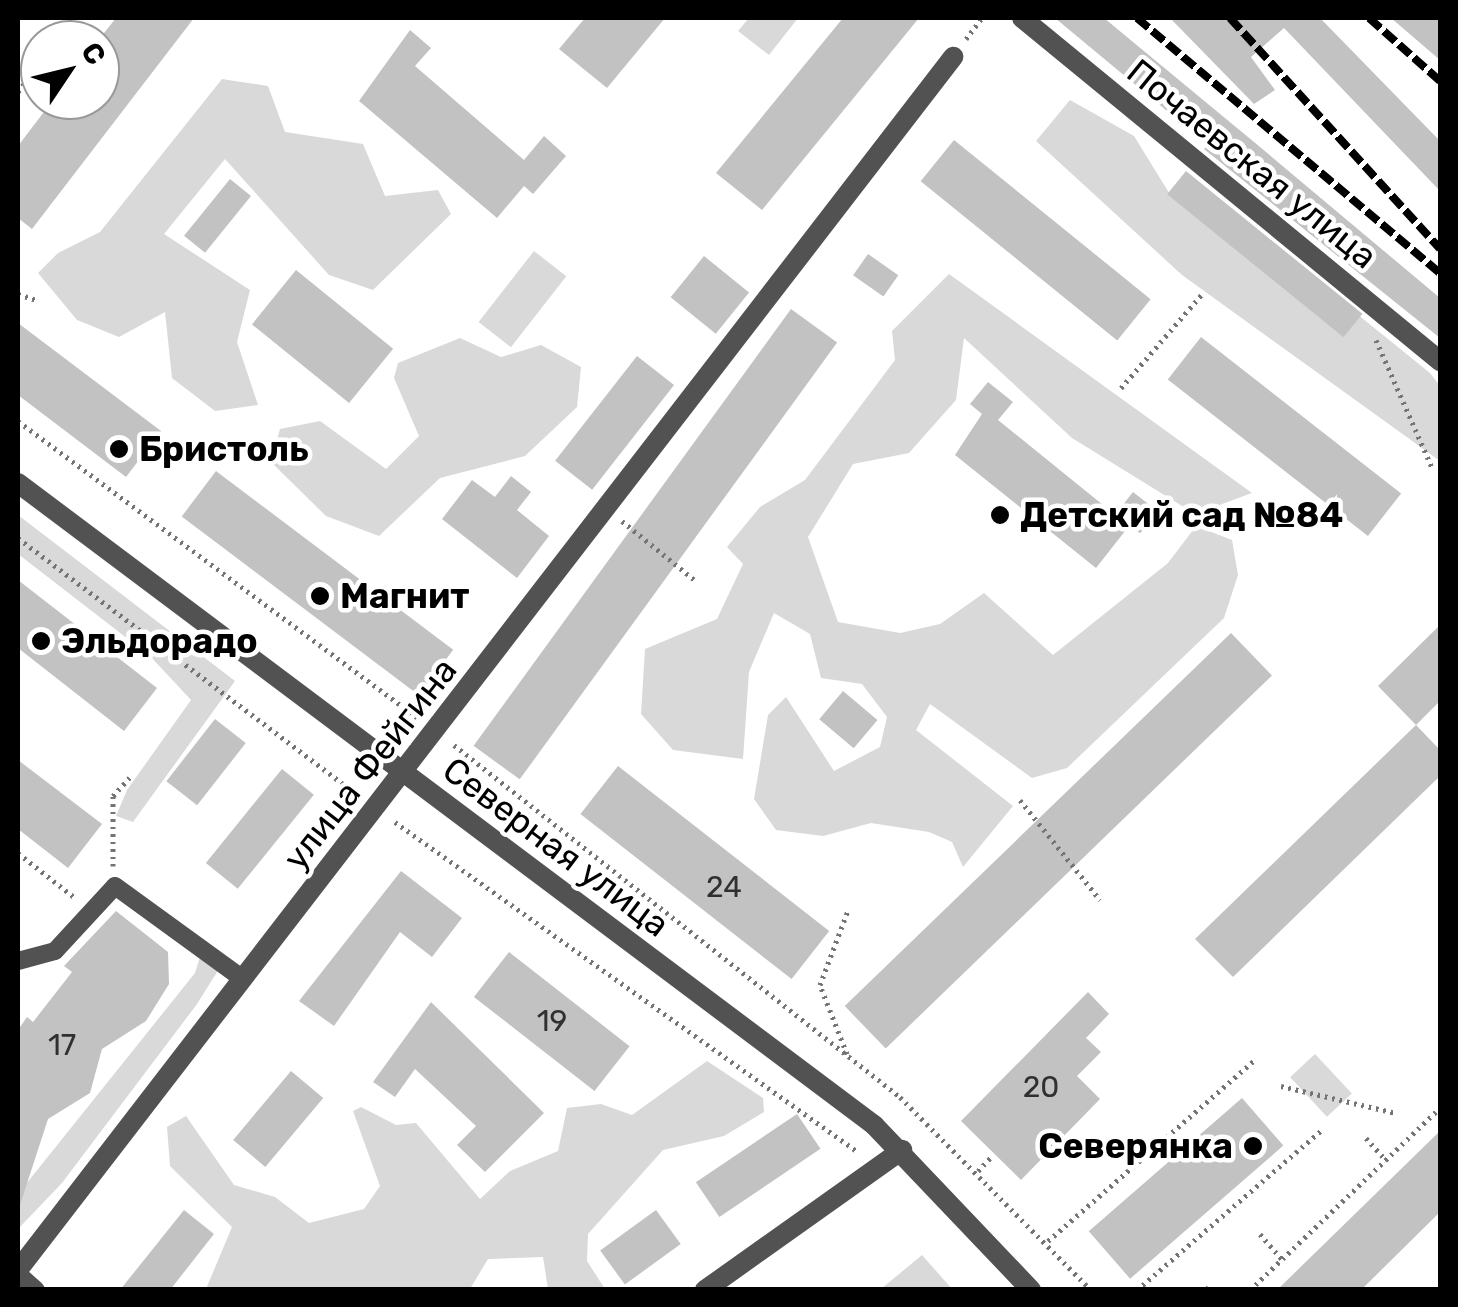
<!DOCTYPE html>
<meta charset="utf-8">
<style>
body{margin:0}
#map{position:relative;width:1458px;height:1307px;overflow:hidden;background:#fff;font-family:Rubik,sans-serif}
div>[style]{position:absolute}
.green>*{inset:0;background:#d9d9d9;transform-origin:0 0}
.building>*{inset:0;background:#c2c2c2;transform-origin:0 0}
.path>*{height:5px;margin-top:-2.5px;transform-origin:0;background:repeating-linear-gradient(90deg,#747474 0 2.5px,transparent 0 7.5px)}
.service>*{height:18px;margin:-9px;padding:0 9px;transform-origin:9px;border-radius:9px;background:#525252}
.minor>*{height:20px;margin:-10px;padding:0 10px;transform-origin:10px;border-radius:10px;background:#525252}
.tertiary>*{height:20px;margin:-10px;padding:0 10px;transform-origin:10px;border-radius:10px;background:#525252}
.rail>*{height:8px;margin-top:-4px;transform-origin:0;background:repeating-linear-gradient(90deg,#000 0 15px,transparent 0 20px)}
.dots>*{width:28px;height:28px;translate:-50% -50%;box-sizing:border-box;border:5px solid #fff;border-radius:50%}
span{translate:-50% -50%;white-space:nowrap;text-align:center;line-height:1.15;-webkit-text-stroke:9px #fff;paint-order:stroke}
.number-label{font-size:30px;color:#303030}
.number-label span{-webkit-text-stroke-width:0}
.street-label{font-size:35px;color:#000}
.poi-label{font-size:35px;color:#000;font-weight:700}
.left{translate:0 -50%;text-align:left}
.right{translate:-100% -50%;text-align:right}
.frame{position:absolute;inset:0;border:20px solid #000;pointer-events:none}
.north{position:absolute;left:20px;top:20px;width:100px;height:100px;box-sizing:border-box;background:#fff;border:2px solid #999;border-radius:50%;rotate:55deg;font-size:28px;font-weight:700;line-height:40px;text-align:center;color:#000}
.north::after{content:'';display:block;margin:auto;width:35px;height:45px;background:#000;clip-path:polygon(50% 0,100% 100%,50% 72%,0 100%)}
</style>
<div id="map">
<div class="green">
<div style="clip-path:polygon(749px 18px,798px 18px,769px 55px,738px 31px)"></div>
<div style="clip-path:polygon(222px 79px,268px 86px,285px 132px,363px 144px,385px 196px,438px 190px,451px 214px,373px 290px,329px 275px,225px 159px,164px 234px,250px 290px,237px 342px,258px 405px,215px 411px,172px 378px,165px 312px,119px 337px,77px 320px,38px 273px,58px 253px,100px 232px)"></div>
<div style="clip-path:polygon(1070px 100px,1134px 136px,1171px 196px,1336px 297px,1430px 373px,1440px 386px,1440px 461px,1182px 275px,1036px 141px)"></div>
<div style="left:534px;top:251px;width:41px;height:90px;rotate:38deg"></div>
<div style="clip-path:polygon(949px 274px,1252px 493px,1195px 514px,1072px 438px,964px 338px,956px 400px,909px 453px,853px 464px,808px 537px,838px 622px,900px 633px,940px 624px,984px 593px,1053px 655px,1168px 563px,1196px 526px,1232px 540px,1238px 575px,1224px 618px,1067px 768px,1032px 778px,930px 704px,916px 730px,1013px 806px,963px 867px,952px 842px,929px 832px,871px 823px,823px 836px,776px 830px,754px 799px,768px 715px,786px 697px,834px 771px,880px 747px,887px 717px,862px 684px,821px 678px,810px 634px,774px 613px,749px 672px,743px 759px,673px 750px,641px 714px,645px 649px,717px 619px,743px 564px,727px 547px,760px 507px,805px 480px,895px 360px,892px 331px)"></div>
<div style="clip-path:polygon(460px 338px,501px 357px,541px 345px,581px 367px,577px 407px,525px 456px,440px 478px,379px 536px,326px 516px,271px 462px,280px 429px,320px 421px,386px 469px,419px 436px,394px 378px,398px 363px)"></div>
<div style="clip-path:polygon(18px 515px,235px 681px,133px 822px,116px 816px,127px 790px,191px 700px,150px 656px,18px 554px)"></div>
<div style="clip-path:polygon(200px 957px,219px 969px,197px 1004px,62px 1183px,18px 1229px,18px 1194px,195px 973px)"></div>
<div style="left:1315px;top:1054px;width:54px;height:34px;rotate:47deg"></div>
<div style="clip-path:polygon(707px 1061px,763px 1098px,764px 1112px,724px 1136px,663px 1150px,588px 1234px,587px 1261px,605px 1289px,548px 1289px,543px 1257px,488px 1259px,470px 1289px,206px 1289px,232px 1227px,170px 1166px,167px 1127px,186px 1116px,234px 1185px,275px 1197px,309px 1223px,364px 1209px,380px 1186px,353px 1111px,361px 1107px,396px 1125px,416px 1123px,480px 1199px,510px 1171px,558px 1151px,567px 1108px,601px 1104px,632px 1115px)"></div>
<div style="clip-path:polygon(922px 1255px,952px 1289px,881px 1289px)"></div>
</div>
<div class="building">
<div style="clip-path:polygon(116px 18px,194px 18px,32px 229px,18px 218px,18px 146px,53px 100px,100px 100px,100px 38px)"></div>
<div style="clip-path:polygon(585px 18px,665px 18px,607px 88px,559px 49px)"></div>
<div style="clip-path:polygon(843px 18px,919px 18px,762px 210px,716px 173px)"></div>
<div style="clip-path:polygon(1055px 18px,1104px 18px,1260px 147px,1440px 298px,1440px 338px,1204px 149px,1208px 145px)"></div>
<div style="clip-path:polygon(1170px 18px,1320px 18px,1440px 141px,1440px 191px,1284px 28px,1251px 57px,1275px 90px,1254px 104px)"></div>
<div style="clip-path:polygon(1391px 18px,1440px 18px,1440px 60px)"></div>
<div style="clip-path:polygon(410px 30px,431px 48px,415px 66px,524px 160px,544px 136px,566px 156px,533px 194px,524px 186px,497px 218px,359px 101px)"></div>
<div style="left:954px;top:140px;width:253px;height:53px;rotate:39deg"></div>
<div style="left:1186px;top:171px;width:227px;height:30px;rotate:39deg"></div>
<div style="left:230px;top:179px;width:27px;height:73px;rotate:39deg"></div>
<div style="left:868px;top:254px;width:37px;height:26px;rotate:35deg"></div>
<div style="left:704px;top:256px;width:58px;height:53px;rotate:39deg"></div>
<div style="left:296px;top:270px;width:125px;height:70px;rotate:39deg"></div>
<div style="left:791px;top:309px;width:57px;height:540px;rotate:36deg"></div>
<div style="clip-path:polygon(18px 323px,161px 431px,126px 477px,18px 395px)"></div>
<div style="left:1201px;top:337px;width:254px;height:54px;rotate:38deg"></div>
<div style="left:637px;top:356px;width:47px;height:133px;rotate:38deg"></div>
<div style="clip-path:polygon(988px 382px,1013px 402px,998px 420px,1129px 526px,1096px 568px,955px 455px,982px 414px,970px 404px)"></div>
<div style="left:216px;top:471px;width:297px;height:57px;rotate:37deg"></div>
<div style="clip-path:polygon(511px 476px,531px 492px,517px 510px,549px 536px,517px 578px,442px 519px,472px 480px,495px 497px)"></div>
<div style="left:1133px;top:492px;width:31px;height:28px;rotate:38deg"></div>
<div style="clip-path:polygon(18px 580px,157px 688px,124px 731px,18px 648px)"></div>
<div style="clip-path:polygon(1440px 625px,1440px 701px,1416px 725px,1378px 686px)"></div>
<div style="left:1231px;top:633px;width:59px;height:537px;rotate:46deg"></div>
<div style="left:843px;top:691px;width:45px;height:37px;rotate:40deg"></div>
<div style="left:215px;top:719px;width:39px;height:79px;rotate:38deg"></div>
<div style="clip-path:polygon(1416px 725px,1440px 750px,1440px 776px,1233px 977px,1195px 939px)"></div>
<div style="clip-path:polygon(18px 760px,102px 824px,68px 868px,18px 829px)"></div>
<div style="left:618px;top:766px;width:268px;height:61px;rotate:38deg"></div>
<div style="left:282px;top:769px;width:41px;height:121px;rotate:39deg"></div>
<div style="clip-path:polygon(401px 871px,462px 918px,432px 957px,400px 932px,334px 1026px,299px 1001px)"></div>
<div style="clip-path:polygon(116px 911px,168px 952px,169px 984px,146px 1021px,102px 1049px,90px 1093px,48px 1119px,18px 1211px,18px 1030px,27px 1017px,33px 1022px,72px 972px,64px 966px)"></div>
<div style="left:509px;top:952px;width:153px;height:57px;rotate:38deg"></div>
<div style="clip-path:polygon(1088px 992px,1109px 1014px,1086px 1038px,1101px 1052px,1077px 1076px,1100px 1099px,1021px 1180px,961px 1121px)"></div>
<div style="clip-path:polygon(431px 1002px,544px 1113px,485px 1172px,457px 1145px,476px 1126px,415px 1069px,395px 1097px,373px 1082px)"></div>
<div style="left:291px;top:1071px;width:42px;height:90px;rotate:40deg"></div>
<div style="left:1242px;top:1098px;width:63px;height:203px;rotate:49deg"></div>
<div style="left:797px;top:1114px;width:42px;height:122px;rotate:56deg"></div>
<div style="clip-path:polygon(1440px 1131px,1440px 1212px,1361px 1290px,1277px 1290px)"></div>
<div style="clip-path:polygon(184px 1210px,214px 1234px,170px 1290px,120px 1290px)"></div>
<div style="left:656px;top:1210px;width:42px;height:69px;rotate:54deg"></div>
</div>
<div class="path">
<div style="left:966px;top:39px;width:26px;rotate:-53deg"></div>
<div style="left:57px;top:40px;width:27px;rotate:-54deg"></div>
<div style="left:18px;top:92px;width:37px;rotate:-54deg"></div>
<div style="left:18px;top:294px;width:20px;rotate:18deg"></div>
<div style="left:1376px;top:340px;width:142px;rotate:66.3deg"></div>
<div style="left:1121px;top:388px;width:125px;rotate:-49.2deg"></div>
<div style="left:18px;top:421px;width:497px;rotate:36.6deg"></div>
<div style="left:622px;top:521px;width:97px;rotate:39.1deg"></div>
<div style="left:18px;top:538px;width:426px;rotate:37.1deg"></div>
<div style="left:454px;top:745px;width:568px;rotate:38.28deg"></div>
<div style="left:900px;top:1097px;width:272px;rotate:45.3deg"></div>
<div style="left:1020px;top:800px;width:128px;rotate:51.3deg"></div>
<div style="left:395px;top:822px;width:569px;rotate:35.48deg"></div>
<div style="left:18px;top:853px;width:71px;rotate:38.2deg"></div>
<div style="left:113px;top:866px;width:70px;rotate:-90deg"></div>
<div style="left:113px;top:796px;width:27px;rotate:-48deg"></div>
<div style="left:847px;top:1054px;width:74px;rotate:-111.4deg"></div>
<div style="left:820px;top:985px;width:82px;rotate:-69.4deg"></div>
<div style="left:1281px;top:1086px;width:118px;rotate:13.2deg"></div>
<div style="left:1366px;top:1138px;width:30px;rotate:48deg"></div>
<div style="left:978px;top:1171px;width:19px;rotate:-47deg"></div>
<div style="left:1260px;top:1234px;width:33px;rotate:49deg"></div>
<div style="left:1048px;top:1241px;width:276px;rotate:-41.2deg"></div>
<div style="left:1205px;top:1287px;width:4px;rotate:45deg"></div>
<div style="left:1137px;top:1290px;width:245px;rotate:-40.9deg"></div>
<div style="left:1250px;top:1290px;width:263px;rotate:-43.8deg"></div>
<div style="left:1435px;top:1290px;width:8px;rotate:-50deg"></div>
</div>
<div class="service">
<div style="left:18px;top:961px;width:38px;rotate:-15deg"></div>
<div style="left:55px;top:951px;width:88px;rotate:-47.3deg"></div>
<div style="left:115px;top:886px;width:158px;rotate:36deg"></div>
<div style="left:18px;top:1274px;width:24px;rotate:42deg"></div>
</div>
<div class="minor">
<div style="left:1022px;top:18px;width:541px;rotate:39.37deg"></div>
<div style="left:18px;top:1270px;width:1532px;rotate:-52.37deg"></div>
<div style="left:705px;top:1290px;width:242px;rotate:-35.4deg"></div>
</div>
<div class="tertiary">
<div style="left:18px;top:483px;width:1070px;rotate:36.87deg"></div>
<div style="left:874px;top:1125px;width:228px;rotate:46.4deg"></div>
</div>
<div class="rail">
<div style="left:1137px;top:18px;width:396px;rotate:40.1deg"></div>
<div style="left:1230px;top:18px;width:312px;rotate:47.7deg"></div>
<div style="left:1369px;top:18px;width:95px;rotate:41.6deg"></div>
</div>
<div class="dots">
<div style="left:119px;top:449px;background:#000"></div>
<div style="left:1000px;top:515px;background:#000"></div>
<div style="left:320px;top:596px;background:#000"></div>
<div style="left:41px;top:641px;background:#000"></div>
<div style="left:1253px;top:1146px;background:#000"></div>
</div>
<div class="number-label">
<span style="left:724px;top:887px">24</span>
<span style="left:552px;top:1021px">19</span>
<span style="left:62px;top:1045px">17</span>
<span style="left:1041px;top:1087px">20</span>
</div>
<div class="street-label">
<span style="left:1252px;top:164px;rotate:39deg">Почаевская улица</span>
<span style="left:370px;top:764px;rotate:-52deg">улица Фейгина</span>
<span style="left:556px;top:847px;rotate:37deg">Северная улица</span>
</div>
<div class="poi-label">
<span class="left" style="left:139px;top:449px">Бристоль</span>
<span class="left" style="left:1020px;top:515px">Детский сад №84</span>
<span class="left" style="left:340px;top:596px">Магнит</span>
<span class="left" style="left:61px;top:641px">Эльдорадо</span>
<span class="right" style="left:1233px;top:1146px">Северянка</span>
</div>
<div class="frame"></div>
<div class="north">С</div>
</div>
